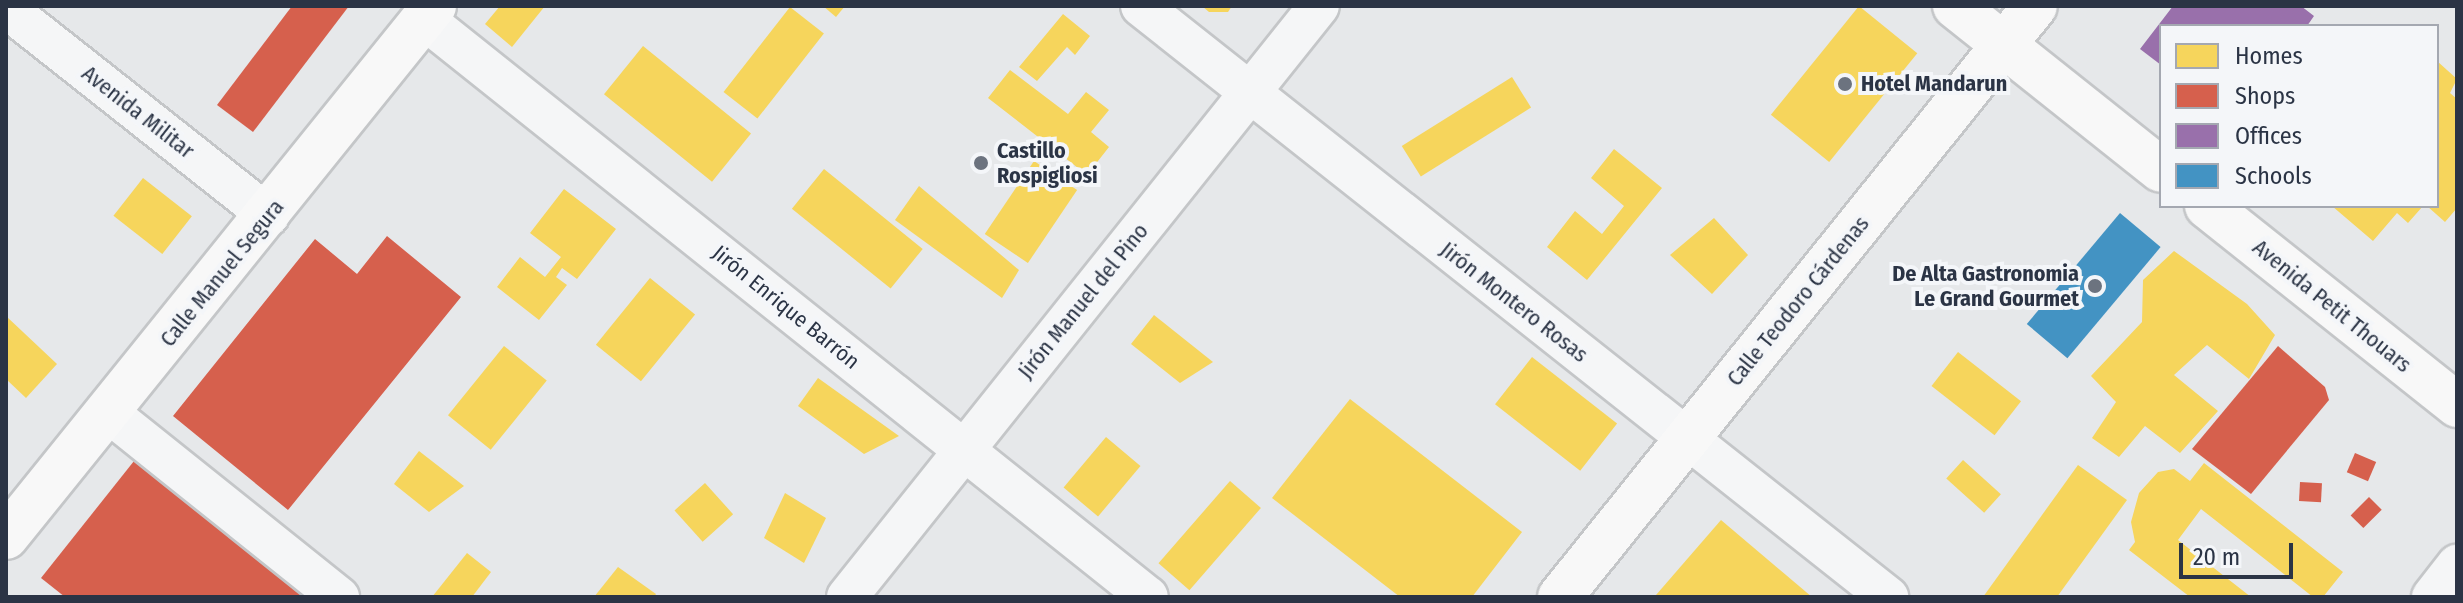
<!DOCTYPE html>
<meta charset="utf-8">
<style>
body{margin:0}
#map{position:relative;width:2463px;height:603px;overflow:hidden;background:#e6e8ea;font-family:"Fira Sans Condensed",sans-serif}
div>[style]{position:absolute}
.homes>*{inset:0;background:#f6d55c;transform-origin:0 0}
.shops>*{inset:0;background:#d6604d;transform-origin:0 0}
.offices>*{inset:0;background:#9970ab}
.schools>*{inset:0;background:#4393c3;transform-origin:0 0}
.roads{filter:drop-shadow(2px 0 #c4c6c8) drop-shadow(-2px 0 #c4c6c8) drop-shadow(0 2px #c4c6c8) drop-shadow(0 -2px #c4c6c8)}
.street>*{height:40px;margin:-20px;padding:0 20px;transform-origin:20px;border-radius:20px;background:#f5f6f7}
.secondary>*{height:44px;margin:-22px;padding:0 22px;transform-origin:22px;border-radius:22px;background:#f8f8f8}
.dots>*{width:22px;height:22px;translate:-50% -50%;box-sizing:border-box;border:4px solid #f4f6f9;border-radius:50%}
span{translate:-50% -50%;white-space:nowrap;text-align:center;line-height:1.15;-webkit-text-stroke:8px #f4f6f9;paint-order:stroke}
.poi-label{font-size:22px;color:#2b3445;font-weight:700}
.left{translate:0 -50%;text-align:left}
.right{translate:-100% -50%;text-align:right}
.street-label{font-size:22px;color:#2b3445}
.frame{position:absolute;inset:0;border:8px solid #2b3445;pointer-events:none}
.legend{position:absolute;left:2159px;top:24px;width:280px;height:184px;box-sizing:border-box;background:#f4f6f9;border:2px solid #a4a8b1;margin:0;padding:10px 14px;list-style:none;font-size:24px;color:#2b3445}
.legend li{display:flex;align-items:center;gap:16px;height:40px}
.legend b{width:40px;border:2px solid #a4a8b1}
.scale{position:absolute;left:2179px;top:543px;width:114px;height:36px;box-sizing:border-box;border:4px solid #2b3445;border-top:0;padding-left:10px;font-size:24px;line-height:28px;white-space:nowrap;color:#2b3445;-webkit-text-stroke:6px #f4f6f9;paint-order:stroke}
</style>
<div id="map">
<div class="homes">
<div style="clip-path:polygon(500px 6px,545px 6px,512px 47px,485px 24px)"></div>
<div style="clip-path:polygon(823px 6px,845px 6px,836px 17px)"></div>
<div style="clip-path:polygon(1202px 6px,1232px 6px,1228px 12px,1209px 12px)"></div>
<div style="left:1859px;top:6px;width:75px;height:140px;rotate:39deg"></div>
<div style="left:790px;top:7px;width:43px;height:108px;rotate:38deg"></div>
<div style="clip-path:polygon(1063px 14px,1090px 36px,1075px 55px,1067px 47px,1037px 81px,1019px 67px)"></div>
<div style="left:643px;top:46px;width:139px;height:62px;rotate:39deg"></div>
<div style="clip-path:polygon(2437px 61px,2457px 79px,2450px 93px,2457px 99px,2457px 208px,2445px 222px,2427px 206px,2437px 206px)"></div>
<div style="clip-path:polygon(1010px 70px,1068px 114px,1086px 92px,1109px 110px,1091px 132px,1109px 147px,1087px 175px,988px 98px)"></div>
<div style="left:1512px;top:77px;width:36px;height:130px;rotate:58deg"></div>
<div style="clip-path:polygon(1614px 149px,1662px 188px,1587px 280px,1547px 247px,1575px 211px,1602px 234px,1624px 206px,1591px 178px)"></div>
<div style="left:1034px;top:161px;width:52px;height:88px;rotate:34deg"></div>
<div style="left:824px;top:169px;width:127px;height:51px;rotate:39deg"></div>
<div style="left:143px;top:178px;width:62px;height:48px;rotate:38deg"></div>
<div style="clip-path:polygon(919px 186px,1019px 270px,1002px 298px,895px 220px)"></div>
<div style="clip-path:polygon(564px 189px,616px 229px,577px 279px,562px 268px,556px 277px,567px 285px,539px 320px,497px 287px,520px 257px,545px 277px,561px 257px,530px 233px)"></div>
<div style="clip-path:polygon(2332px 206px,2423px 206px,2408px 223px,2397px 213px,2373px 241px)"></div>
<div style="clip-path:polygon(1714px 218px,1748px 255px,1712px 294px,1670px 255px)"></div>
<div style="clip-path:polygon(2174px 251px,2247px 304px,2275px 335px,2249px 379px,2207px 345px,2174px 375px,2218px 411px,2180px 453px,2145px 426px,2119px 457px,2092px 438px,2116px 402px,2091px 376px,2142px 322px,2143px 280px)"></div>
<div style="left:650px;top:278px;width:58px;height:86px;rotate:39deg"></div>
<div style="clip-path:polygon(1154px 315px,1213px 362px,1180px 383px,1131px 344px)"></div>
<div style="clip-path:polygon(6px 316px,57px 364px,26px 398px,6px 379px)"></div>
<div style="left:504px;top:346px;width:55px;height:89px;rotate:39deg"></div>
<div style="left:1958px;top:352px;width:80px;height:43px;rotate:38deg"></div>
<div style="left:1532px;top:357px;width:108px;height:60px;rotate:38deg"></div>
<div style="clip-path:polygon(818px 378px,899px 436px,864px 454px,798px 406px)"></div>
<div style="clip-path:polygon(1350px 399px,1522px 532px,1472px 597px,1400px 597px,1272px 498px)"></div>
<div style="left:1106px;top:437px;width:45px;height:66px;rotate:40deg"></div>
<div style="clip-path:polygon(419px 451px,464px 486px,429px 512px,394px 484px)"></div>
<div style="left:1963px;top:460px;width:51px;height:25px;rotate:42deg"></div>
<div style="clip-path:polygon(2204px 463px,2343px 572px,2323px 597px,2313px 597px,2201px 509px,2178px 540px,2251px 597px,2190px 597px,2129px 550px,2135px 542px,2131px 522px,2139px 493px,2158px 472px,2174px 469px,2190px 481px)"></div>
<div style="clip-path:polygon(2078px 465px,2127px 500px,2057px 597px,1983px 597px)"></div>
<div style="left:1230px;top:481px;width:41px;height:109px;rotate:41deg"></div>
<div style="left:705px;top:483px;width:42px;height:41px;rotate:48deg"></div>
<div style="clip-path:polygon(785px 493px,826px 518px,804px 563px,764px 538px)"></div>
<div style="clip-path:polygon(1721px 520px,1812px 597px,1656px 595px)"></div>
<div style="clip-path:polygon(467px 553px,491px 572px,472px 597px,432px 597px)"></div>
<div style="clip-path:polygon(618px 567px,656px 594px,654px 597px,594px 597px)"></div>
</div>
<div class="shops">
<div style="clip-path:polygon(292px 6px,349px 6px,253px 132px,217px 105px)"></div>
<div style="clip-path:polygon(387px 236px,461px 297px,288px 510px,173px 416px,315px 239px,357px 274px)"></div>
<div style="clip-path:polygon(2278px 346px,2325px 387px,2329px 400px,2251px 494px,2192px 449px)"></div>
<div style="left:2355px;top:453px;width:23px;height:21px;rotate:23deg"></div>
<div style="clip-path:polygon(134px 461px,304px 597px,65px 597px,41px 578px)"></div>
<div style="left:2300px;top:482px;width:22px;height:19px;rotate:3deg"></div>
<div style="left:2369px;top:497px;width:18px;height:26px;rotate:45deg"></div>
</div>
<div class="offices">
<div style="clip-path:polygon(2173px 6px,2301px 6px,2314px 16px,2307px 26px,2161px 26px,2161px 65px,2140px 49px)"></div>
</div>
<div class="schools">
<div style="left:2120px;top:213px;width:53px;height:145px;rotate:40deg"></div>
</div>
<div class="roads">
<div class="street">
<div style="left:1141px;top:6px;width:953px;rotate:38.35deg"></div>
<div style="left:6px;top:8px;width:335px;rotate:38.3deg"></div>
<div style="left:424px;top:19px;width:926px;rotate:38.6deg"></div>
<div style="left:109px;top:413px;width:295px;rotate:38.7deg"></div>
<div style="left:847px;top:597px;width:756px;rotate:-51.39deg"></div>
<div style="left:2432px;top:597px;width:41px;rotate:-52deg"></div>
</div>
<div class="secondary">
<div style="left:1955px;top:6px;width:263px;rotate:38.5deg"></div>
<div style="left:2207px;top:206px;width:320px;rotate:38.5deg"></div>
<div style="left:6px;top:537px;width:682px;rotate:-51.13deg"></div>
<div style="left:1560px;top:597px;width:758px;rotate:-51.21deg"></div>
</div>
</div>
<div class="dots">
<div style="left:1845px;top:84px;background:#6c737f"></div>
<div style="left:981px;top:163px;background:#6c737f"></div>
<div style="left:2095px;top:286px;background:#6c737f"></div>
</div>
<div class="poi-label">
<span class="left" style="left:1861px;top:84px">Hotel Mandarun</span>
<span class="left" style="left:997px;top:163px">Castillo<br>Rospigliosi</span>
<span class="right" style="left:2079px;top:286px">De Alta Gastronomia<br>Le Grand Gourmet</span>
</div>
<div class="street-label">
<span style="left:138px;top:112px;rotate:38deg">Avenida Militar</span>
<span style="left:222px;top:273px;rotate:-51deg">Calle Manuel Segura</span>
<span style="left:1083px;top:301px;rotate:-51deg">Jirón Manuel del Pino</span>
<span style="left:1798px;top:301px;rotate:-51deg">Calle Teodoro Cárdenas</span>
<span style="left:1514px;top:302px;rotate:38deg">Jirón Montero Rosas</span>
<span style="left:2332px;top:306px;rotate:39deg">Avenida Petit Thouars</span>
<span style="left:786px;top:307px;rotate:39deg">Jirón Enrique Barrón</span>
</div>
<div class="frame"></div>
<ul class="legend">
<li><b style="height:22px;background:#f6d55c"></b>Homes</li>
<li><b style="height:22px;background:#d6604d"></b>Shops</li>
<li><b style="height:22px;background:#9970ab"></b>Offices</li>
<li><b style="height:22px;background:#4393c3"></b>Schools</li>
</ul>
<div class="scale">20 m</div>
</div>
